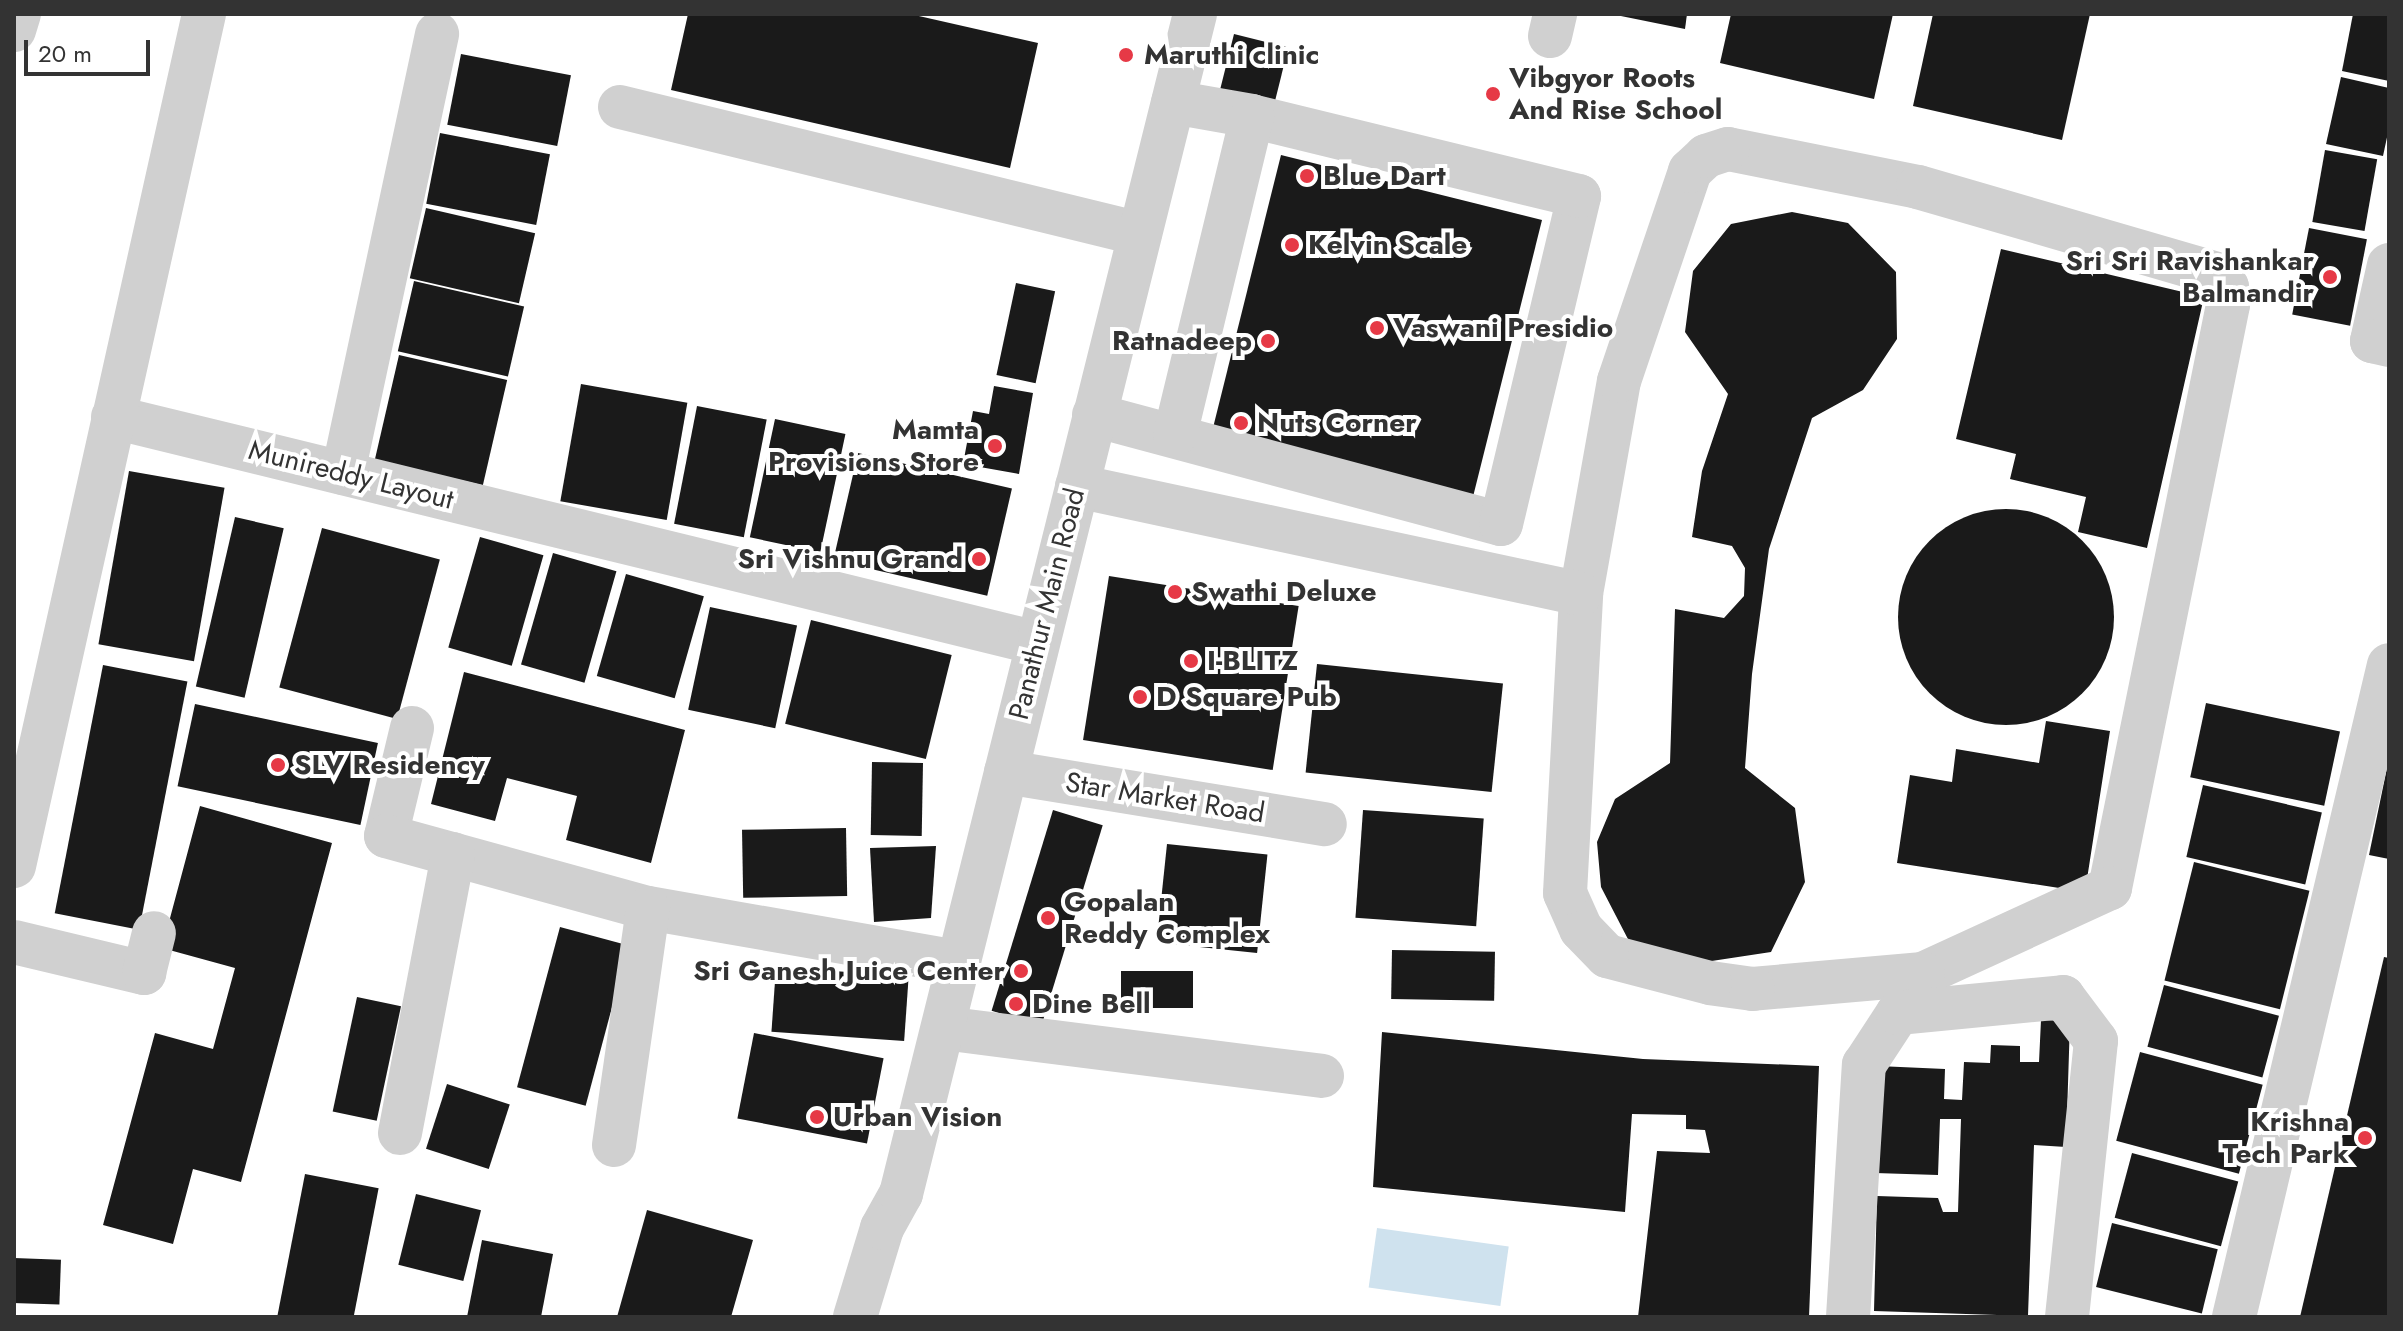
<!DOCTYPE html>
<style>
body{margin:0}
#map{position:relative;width:2403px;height:1331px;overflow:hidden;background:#fff;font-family:Jost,sans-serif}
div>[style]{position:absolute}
.water>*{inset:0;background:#cfe2ee;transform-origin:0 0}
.building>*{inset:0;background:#1a1a1a;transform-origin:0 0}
.round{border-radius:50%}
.minor>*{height:44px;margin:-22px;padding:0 22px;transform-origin:22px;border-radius:22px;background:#d0d0d0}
.dots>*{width:22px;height:22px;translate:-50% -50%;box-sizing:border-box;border:4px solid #fff;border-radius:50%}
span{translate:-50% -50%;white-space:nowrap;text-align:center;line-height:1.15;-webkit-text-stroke:8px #fff;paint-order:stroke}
.poi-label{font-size:28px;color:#333;font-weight:700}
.left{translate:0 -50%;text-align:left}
.right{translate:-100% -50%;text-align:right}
.street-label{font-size:28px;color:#333}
.frame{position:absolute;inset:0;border:16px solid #333;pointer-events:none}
.scale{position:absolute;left:24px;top:40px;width:126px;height:36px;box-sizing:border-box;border:4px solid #333;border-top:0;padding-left:10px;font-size:24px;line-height:28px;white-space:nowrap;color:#333;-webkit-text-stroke:6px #fff;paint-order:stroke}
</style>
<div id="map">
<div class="water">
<div style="left:1377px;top:1228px;width:133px;height:60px;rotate:8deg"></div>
</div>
<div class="building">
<div style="clip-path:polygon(688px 14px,910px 14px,1038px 43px,1010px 168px,671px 90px)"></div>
<div style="clip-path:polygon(1611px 14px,1687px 14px,1685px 29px)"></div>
<div style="clip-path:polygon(1731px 14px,1893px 14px,1874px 99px,1720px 63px)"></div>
<div style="clip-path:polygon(1933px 14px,2090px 14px,2062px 140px,1913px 106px)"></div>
<div style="clip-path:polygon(2353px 14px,2389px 14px,2389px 81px,2342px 71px)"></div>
<div style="left:1234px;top:34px;width:56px;height:57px;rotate:14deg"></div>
<div style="left:461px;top:54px;width:112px;height:72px;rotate:11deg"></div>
<div style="clip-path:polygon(2341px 77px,2389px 88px,2389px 128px,2383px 156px,2326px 144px)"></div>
<div style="left:440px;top:133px;width:112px;height:72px;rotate:11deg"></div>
<div style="left:2325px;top:150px;width:53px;height:73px;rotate:10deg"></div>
<div style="left:1281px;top:155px;width:269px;height:289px;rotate:14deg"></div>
<div style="left:426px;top:208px;width:112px;height:72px;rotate:13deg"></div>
<div style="clip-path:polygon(1792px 212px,1848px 223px,1896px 272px,1897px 339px,1863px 390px,1812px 418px,1769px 549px,1752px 674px,1745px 768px,1795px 808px,1805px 882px,1771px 952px,1705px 962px,1630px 943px,1601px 887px,1597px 842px,1615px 799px,1670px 763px,1675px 609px,1724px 618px,1744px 596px,1745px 568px,1732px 546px,1692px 537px,1702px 471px,1728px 394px,1685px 332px,1693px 271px,1731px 224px)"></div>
<div style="left:2309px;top:228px;width:59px;height:88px;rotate:11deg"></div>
<div style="clip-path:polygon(2001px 249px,2204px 297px,2147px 548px,2078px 532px,2086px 497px,2010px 479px,2016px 454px,1956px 439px)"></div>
<div style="left:414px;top:281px;width:113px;height:72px;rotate:13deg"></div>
<div style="left:1016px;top:283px;width:40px;height:94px;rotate:12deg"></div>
<div style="left:399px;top:355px;width:111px;height:108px;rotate:13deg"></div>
<div style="left:581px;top:384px;width:108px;height:119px;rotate:10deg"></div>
<div style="clip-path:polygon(994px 386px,1033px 393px,1019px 474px,963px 464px,973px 411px,989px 414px)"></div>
<div style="left:697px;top:406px;width:71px;height:120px;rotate:11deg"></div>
<div style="left:775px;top:419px;width:72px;height:121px;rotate:12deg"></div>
<div style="left:858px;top:453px;width:158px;height:110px;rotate:13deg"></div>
<div style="left:129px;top:471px;width:97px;height:176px;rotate:10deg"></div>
<div class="round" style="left:1898px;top:509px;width:216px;height:216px"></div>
<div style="left:235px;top:517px;width:50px;height:174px;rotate:13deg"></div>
<div style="left:322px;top:528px;width:122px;height:165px;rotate:15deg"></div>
<div style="left:480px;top:537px;width:66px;height:115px;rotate:16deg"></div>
<div style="left:553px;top:553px;width:66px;height:116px;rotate:16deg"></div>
<div style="left:626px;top:574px;width:81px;height:106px;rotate:16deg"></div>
<div style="left:1109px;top:576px;width:192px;height:166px;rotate:9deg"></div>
<div style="left:710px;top:607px;width:89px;height:105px;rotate:12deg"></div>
<div style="left:811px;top:620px;width:145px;height:107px;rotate:14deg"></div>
<div style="left:1317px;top:664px;width:187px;height:109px;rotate:6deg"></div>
<div style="left:103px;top:665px;width:86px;height:253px;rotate:11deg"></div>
<div style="clip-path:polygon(464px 672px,685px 730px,651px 863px,566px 840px,577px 796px,507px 778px,495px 821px,431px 804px)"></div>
<div style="left:2206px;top:703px;width:137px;height:76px;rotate:12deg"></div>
<div style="left:195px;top:704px;width:187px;height:84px;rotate:12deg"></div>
<div style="clip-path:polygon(2046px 721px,2110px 731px,2085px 892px,1897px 863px,1910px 775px,1952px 782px,1956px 749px,2039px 763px)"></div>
<div style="left:872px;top:762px;width:51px;height:73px;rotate:1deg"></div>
<div style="clip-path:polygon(2388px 763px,2389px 763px,2389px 859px,2369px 855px)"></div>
<div style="left:2203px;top:785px;width:122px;height:74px;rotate:13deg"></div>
<div style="clip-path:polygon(200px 806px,332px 843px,241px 1182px,193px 1169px,173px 1244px,103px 1225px,155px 1033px,213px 1049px,235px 968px,162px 948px)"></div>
<div style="left:1053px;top:810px;width:52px;height:210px;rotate:17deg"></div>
<div style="left:1363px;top:810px;width:121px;height:108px;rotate:4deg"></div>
<div style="left:846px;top:828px;width:68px;height:104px;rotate:89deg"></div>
<div style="left:1167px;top:844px;width:101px;height:99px;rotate:6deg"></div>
<div style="clip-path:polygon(936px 846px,931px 918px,874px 922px,870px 848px)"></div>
<div style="left:2194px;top:862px;width:119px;height:122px;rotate:14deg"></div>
<div style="left:560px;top:927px;width:71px;height:166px;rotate:15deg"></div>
<div style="left:1392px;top:950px;width:103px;height:49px;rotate:1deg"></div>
<div style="clip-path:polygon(2384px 957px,2389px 958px,2389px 1317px,2300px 1317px)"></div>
<div style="left:776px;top:967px;width:133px;height:65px;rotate:4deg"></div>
<div style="left:1193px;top:971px;width:37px;height:72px;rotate:90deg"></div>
<div style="left:2164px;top:985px;width:119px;height:64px;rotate:15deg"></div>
<div style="left:357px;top:997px;width:45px;height:117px;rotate:12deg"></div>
<div style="clip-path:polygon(2041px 1020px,2070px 1021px,2066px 1147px,2034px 1145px,2028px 1316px,1874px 1311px,1877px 1196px,1938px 1198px,1943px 1212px,1958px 1212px,1961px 1119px,1940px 1119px,1938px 1175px,1875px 1173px,1878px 1066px,1945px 1069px,1944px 1099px,1962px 1100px,1964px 1062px,1990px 1063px,1991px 1045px,2020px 1046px,2020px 1062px,2039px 1062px)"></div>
<div style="clip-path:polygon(1382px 1032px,1643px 1059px,1819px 1066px,1809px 1317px,1638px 1317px,1657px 1151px,1710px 1153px,1705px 1130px,1686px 1129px,1686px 1115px,1632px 1114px,1625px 1212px,1373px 1187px)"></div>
<div style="left:754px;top:1033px;width:132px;height:87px;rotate:11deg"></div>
<div style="left:2140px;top:1052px;width:127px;height:92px;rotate:15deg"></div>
<div style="left:447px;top:1084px;width:66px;height:68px;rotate:18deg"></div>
<div style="left:2132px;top:1153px;width:110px;height:67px;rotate:15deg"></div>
<div style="left:305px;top:1174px;width:75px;height:145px;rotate:11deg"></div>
<div style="left:416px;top:1194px;width:67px;height:73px;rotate:14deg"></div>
<div style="clip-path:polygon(647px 1210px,753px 1240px,731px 1317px,617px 1317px)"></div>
<div style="left:2112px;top:1223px;width:109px;height:66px;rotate:14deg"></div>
<div style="clip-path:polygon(482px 1240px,553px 1254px,541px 1317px,467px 1317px)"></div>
<div style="left:14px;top:1258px;width:47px;height:45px;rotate:2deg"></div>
</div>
<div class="minor">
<div style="left:14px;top:30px;width:17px;rotate:-73deg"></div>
<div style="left:1550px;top:36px;width:23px;rotate:-77deg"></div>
<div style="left:620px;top:107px;width:535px;rotate:13.72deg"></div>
<div style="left:1728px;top:149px;width:194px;rotate:11.3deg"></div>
<div style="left:1918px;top:187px;width:311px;rotate:16.2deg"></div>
<div style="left:2217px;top:274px;width:16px;rotate:52deg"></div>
<div style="left:2227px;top:287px;width:18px;rotate:87deg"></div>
<div style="left:2228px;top:305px;width:595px;rotate:101.44deg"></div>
<div style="left:2110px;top:888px;width:206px;rotate:155.3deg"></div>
<div style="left:1923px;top:974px;width:171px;rotate:175deg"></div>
<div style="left:1753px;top:989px;width:43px;rotate:-172.1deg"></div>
<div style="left:1710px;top:983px;width:106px;rotate:-165.3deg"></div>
<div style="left:1607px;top:956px;width:37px;rotate:-134deg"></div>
<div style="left:1581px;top:929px;width:39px;rotate:-114deg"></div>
<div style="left:1565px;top:893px;width:299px;rotate:-86.9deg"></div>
<div style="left:1581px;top:594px;width:216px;rotate:-79.9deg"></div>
<div style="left:1619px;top:381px;width:222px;rotate:-71.3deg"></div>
<div style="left:1690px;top:171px;width:22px;rotate:-43deg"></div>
<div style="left:1706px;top:156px;width:23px;rotate:-18deg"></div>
<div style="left:2389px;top:265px;width:78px;rotate:102.6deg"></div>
<div style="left:2372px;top:341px;width:17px;rotate:13deg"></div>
<div style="left:1094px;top:415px;width:421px;rotate:15deg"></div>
<div style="left:1501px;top:524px;width:337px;rotate:-76.6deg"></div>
<div style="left:1579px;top:196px;width:337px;rotate:-166.3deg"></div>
<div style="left:1252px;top:116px;width:80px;rotate:-170deg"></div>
<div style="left:113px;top:417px;width:951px;rotate:13.74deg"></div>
<div style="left:1175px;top:435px;width:328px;rotate:-76.4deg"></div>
<div style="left:343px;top:473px;width:449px;rotate:-77.9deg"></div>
<div style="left:1077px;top:486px;width:515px;rotate:12.09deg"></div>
<div style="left:412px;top:728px;width:111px;rotate:103.5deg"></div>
<div style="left:386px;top:836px;width:272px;rotate:15.4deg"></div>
<div style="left:648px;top:908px;width:315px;rotate:9.9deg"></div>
<div style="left:1006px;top:772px;width:323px;rotate:9.3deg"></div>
<div style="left:14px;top:866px;width:873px;rotate:-77.43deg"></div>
<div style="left:14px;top:942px;width:134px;rotate:13.4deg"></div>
<div style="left:144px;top:973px;width:41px;rotate:-76deg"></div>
<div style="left:943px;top:1028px;width:382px;rotate:7.2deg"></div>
<div style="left:400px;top:1133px;width:284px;rotate:-79.2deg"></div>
<div style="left:614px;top:1145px;width:239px;rotate:-81.8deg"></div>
<div style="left:855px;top:1317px;width:93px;rotate:-73.1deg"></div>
<div style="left:882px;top:1228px;width:39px;rotate:-61deg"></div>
<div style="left:901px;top:1194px;width:1216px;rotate:-76.01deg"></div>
<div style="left:1848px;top:1317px;width:253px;rotate:-86.4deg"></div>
<div style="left:1864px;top:1065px;width:62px;rotate:-56.8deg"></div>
<div style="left:1898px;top:1013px;width:166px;rotate:-5.5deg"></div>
<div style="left:2063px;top:997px;width:55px;rotate:53.1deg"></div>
<div style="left:2096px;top:1041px;width:278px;rotate:96deg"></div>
<div style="left:2234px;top:1317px;width:670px;rotate:-76.63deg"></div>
</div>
<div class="dots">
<div style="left:1126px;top:55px;background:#e63946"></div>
<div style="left:1493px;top:94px;background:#e63946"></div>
<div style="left:1307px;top:176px;background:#e63946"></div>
<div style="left:1292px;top:245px;background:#e63946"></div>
<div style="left:2330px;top:277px;background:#e63946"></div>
<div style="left:1377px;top:328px;background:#e63946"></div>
<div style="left:1268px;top:341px;background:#e63946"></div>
<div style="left:1241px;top:423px;background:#e63946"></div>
<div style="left:995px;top:446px;background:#e63946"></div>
<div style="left:979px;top:559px;background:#e63946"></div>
<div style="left:1175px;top:592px;background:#e63946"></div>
<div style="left:1191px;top:661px;background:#e63946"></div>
<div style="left:1140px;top:697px;background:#e63946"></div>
<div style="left:278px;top:765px;background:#e63946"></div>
<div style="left:1048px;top:918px;background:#e63946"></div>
<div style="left:1021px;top:971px;background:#e63946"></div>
<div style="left:1016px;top:1004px;background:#e63946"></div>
<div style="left:817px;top:1117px;background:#e63946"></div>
<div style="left:2365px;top:1138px;background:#e63946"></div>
</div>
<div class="poi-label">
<span class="left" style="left:1144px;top:55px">Maruthi clinic</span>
<span class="left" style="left:1509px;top:94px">Vibgyor Roots<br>And Rise School</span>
<span class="left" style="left:1323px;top:176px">Blue Dart</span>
<span class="left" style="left:1308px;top:245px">Kelvin Scale</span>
<span class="right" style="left:2314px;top:277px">Sri Sri Ravishankar<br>Balmandir</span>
<span class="left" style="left:1393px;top:328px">Vaswani Presidio</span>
<span class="right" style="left:1252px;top:341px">Ratnadeep</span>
<span class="left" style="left:1257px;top:423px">Nuts Corner</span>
<span class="right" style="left:979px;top:446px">Mamta<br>Provisions Store</span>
<span class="right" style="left:963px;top:559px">Sri Vishnu Grand</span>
<span class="left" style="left:1191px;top:592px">Swathi Deluxe</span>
<span class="left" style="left:1207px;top:661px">I-BLITZ</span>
<span class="left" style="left:1156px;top:697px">D Square Pub</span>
<span class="left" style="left:294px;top:765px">SLV Residency</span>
<span class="left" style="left:1064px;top:918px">Gopalan<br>Reddy Complex</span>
<span class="right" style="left:1005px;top:971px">Sri Ganesh Juice Center</span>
<span class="left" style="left:1032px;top:1004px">Dine Bell</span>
<span class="left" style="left:833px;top:1117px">Urban Vision</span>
<span class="right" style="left:2349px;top:1138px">Krishna<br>Tech Park</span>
</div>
<div class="street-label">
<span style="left:351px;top:475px;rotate:14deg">Munireddy Layout</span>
<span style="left:1047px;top:604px;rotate:-76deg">Panathur Main Road</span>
<span style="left:1165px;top:798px;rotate:9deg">Star Market Road</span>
</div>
<div class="frame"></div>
<div class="scale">20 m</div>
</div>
